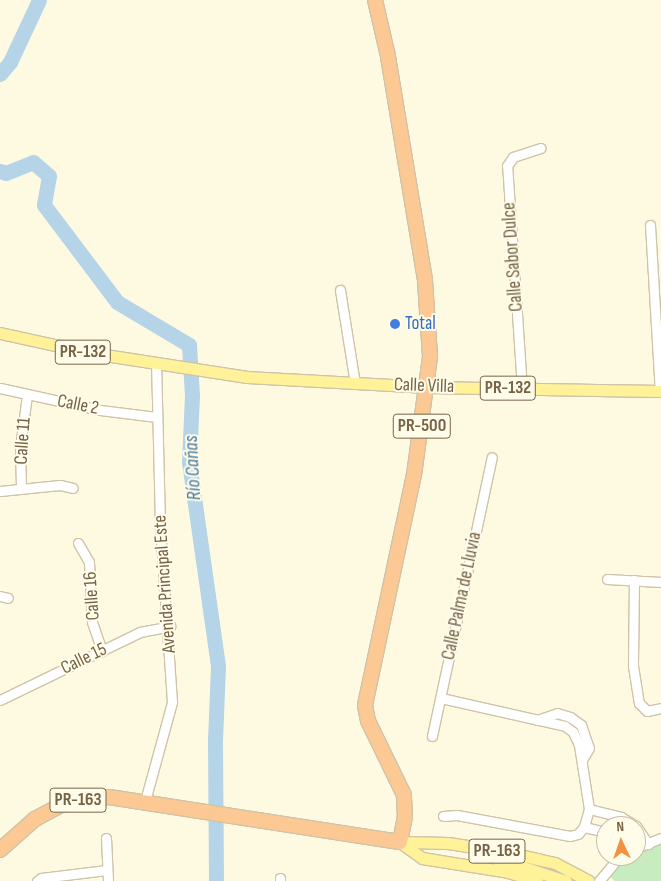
<!DOCTYPE html>
<meta charset="utf-8">
<style>
body{margin:0}
#map{position:relative;width:661px;height:881px;overflow:hidden;background:#fefae2;font-family:"Sofia Sans Condensed",sans-serif}
div>[style]{position:absolute}
.green>*{inset:0;background:#c7ecc0}
.river>*{height:15px;margin:-7.5px;padding:0 7.5px;transform-origin:7.5px;border-radius:7.5px;background:#b5d4e8}
.roads{filter:drop-shadow(1px 0 #cfc3a8) drop-shadow(-1px 0 #cfc3a8) drop-shadow(0 1px #cfc3a8) drop-shadow(0 -1px #cfc3a8)}
.minor>*{height:9px;margin:-4.5px;padding:0 4.5px;transform-origin:4.5px;border-radius:4.5px;background:#fff}
.major>*{height:11px;margin:-5.5px;padding:0 5.5px;transform-origin:5.5px;border-radius:5.5px;background:#fff298}
.highway>*{height:14px;margin:-7px;padding:0 7px;transform-origin:7px;border-radius:7px;background:#fcc995}
.dots>*{width:14px;height:14px;translate:-50% -50%;box-sizing:border-box;border:2px solid #fffcea;border-radius:50%}
span{translate:-50% -50%;white-space:nowrap;text-align:center;line-height:1.15;-webkit-text-stroke:4px #fffcea;paint-order:stroke}
.shield-label span{padding:1px 4px;background:#fffcea;border:1px solid;border-radius:4px;-webkit-text-stroke-width:0}
.shield-label{font-size:18px;color:#776447;font-weight:700}
.street-label{font-size:19px;color:#776447}
.shop-label{font-size:19px;color:#366cbe}
.left{translate:0 -50%;text-align:left}
.water-label{font-size:20px;color:#44779b;font-style:italic}
.north{position:absolute;left:596px;top:816px;width:50px;height:50px;box-sizing:border-box;background:#fffcea;border:1px solid #c9bfa9;border-radius:50%;rotate:357deg;font-size:14px;font-weight:700;line-height:20px;text-align:center;color:#776447}
.north::after{content:'';display:block;margin:auto;width:18px;height:22px;background:#f0923f;clip-path:polygon(50% 0,100% 100%,50% 72%,0 100%)}
</style>
<div id="map">
<div class="green">
<div style="clip-path:polygon(661px 841px,661px 881px,614px 881px,609px 875px,621px 858px,636px 856px,636px 852px)"></div>
</div>
<div class="river">
<div style="left:0;top:74px;width:16px;rotate:-50deg"></div>
<div style="left:10px;top:62px;width:68px;rotate:-64.9deg"></div>
<div style="left:0;top:171px;width:6px;rotate:18deg"></div>
<div style="left:6px;top:173px;width:29px;rotate:-22deg"></div>
<div style="left:33px;top:162px;width:21px;rotate:41deg"></div>
<div style="left:49px;top:176px;width:29px;rotate:100deg"></div>
<div style="left:44px;top:205px;width:121px;rotate:53deg"></div>
<div style="left:117px;top:302px;width:84px;rotate:30.8deg"></div>
<div style="left:189px;top:345px;width:50px;rotate:86.6deg"></div>
<div style="left:192px;top:395px;width:67px;rotate:92.6deg"></div>
<div style="left:189px;top:462px;width:206px;rotate:81.9deg"></div>
<div style="left:218px;top:666px;width:74px;rotate:92.3deg"></div>
<div style="left:215px;top:740px;width:141px;rotate:89.6deg"></div>
</div>
<div class="roads">
<div class="minor">
<div style="left:650px;top:225px;width:166px;rotate:86.6deg"></div>
<div style="left:340px;top:290px;width:95px;rotate:80.9deg"></div>
<div style="left:0;top:388px;width:102px;rotate:12.4deg"></div>
<div style="left:100px;top:410px;width:57px;rotate:7deg"></div>
<div style="left:522px;top:389px;width:224px;rotate:-93.8deg"></div>
<div style="left:507px;top:166px;width:11px;rotate:-56deg"></div>
<div style="left:513px;top:157px;width:29px;rotate:-18deg"></div>
<div style="left:21px;top:487px;width:40px;rotate:-91.4deg"></div>
<div style="left:20px;top:447px;width:52px;rotate:-82.3deg"></div>
<div style="left:0;top:491px;width:60px;rotate:-5.7deg"></div>
<div style="left:60px;top:485px;width:13px;rotate:13deg"></div>
<div style="left:78px;top:543px;width:22px;rotate:60deg"></div>
<div style="left:89px;top:562px;width:60px;rotate:87.1deg"></div>
<div style="left:92px;top:622px;width:31px;rotate:71deg"></div>
<div style="left:607px;top:579px;width:54px;rotate:3.2deg"></div>
<div style="left:634px;top:580px;width:86px;rotate:90.7deg"></div>
<div style="left:633px;top:666px;width:37px;rotate:81deg"></div>
<div style="left:639px;top:703px;width:11px;rotate:45deg"></div>
<div style="left:647px;top:711px;width:14px;rotate:-12deg"></div>
<div style="left:0;top:596px;width:8px;rotate:14deg"></div>
<div style="left:441px;top:698px;width:127px;rotate:12.7deg"></div>
<div style="left:565px;top:726px;width:10px;rotate:37deg"></div>
<div style="left:573px;top:732px;width:14px;rotate:65deg"></div>
<div style="left:579px;top:745px;width:65px;rotate:81.1deg"></div>
<div style="left:589px;top:809px;width:19px;rotate:106deg"></div>
<div style="left:584px;top:827px;width:9px;rotate:131deg"></div>
<div style="left:578px;top:834px;width:8px;rotate:166deg"></div>
<div style="left:570px;top:836px;width:115px;rotate:-169.5deg"></div>
<div style="left:457px;top:815px;width:14px;rotate:176deg"></div>
<div style="left:0;top:700px;width:156px;rotate:-25.9deg"></div>
<div style="left:140px;top:632px;width:31px;rotate:-11deg"></div>
<div style="left:537px;top:720px;width:21px;rotate:-19deg"></div>
<div style="left:557px;top:713px;width:14px;rotate:17deg"></div>
<div style="left:570px;top:717px;width:14px;rotate:36deg"></div>
<div style="left:581px;top:725px;width:24px;rotate:71deg"></div>
<div style="left:589px;top:748px;width:14px;rotate:120deg"></div>
<div style="left:432px;top:736px;width:285px;rotate:-77.9deg"></div>
<div style="left:145px;top:801px;width:103px;rotate:-74.7deg"></div>
<div style="left:172px;top:702px;width:178px;rotate:-93.9deg"></div>
<div style="left:160px;top:524px;width:161px;rotate:-91.4deg"></div>
<div style="left:589px;top:809px;width:33px;rotate:14deg"></div>
<div style="left:621px;top:817px;width:17px;rotate:31deg"></div>
<div style="left:636px;top:826px;width:22px;rotate:56deg"></div>
<div style="left:584px;top:827px;width:23px;rotate:13deg"></div>
<div style="left:106px;top:838px;width:43px;rotate:87.3deg"></div>
<div style="left:636px;top:848px;width:27px;rotate:-22deg"></div>
<div style="left:280px;top:878px;width:3px;rotate:90deg"></div>
<div style="left:37px;top:881px;width:5px;rotate:-37deg"></div>
<div style="left:41px;top:878px;width:66px;rotate:-6.9deg"></div>
<div style="left:599px;top:881px;width:33px;rotate:-50deg"></div>
</div>
<div class="major">
<div style="left:0;top:333px;width:94px;rotate:12.3deg"></div>
<div style="left:92px;top:353px;width:157px;rotate:8.8deg"></div>
<div style="left:247px;top:377px;width:181px;rotate:3.2deg"></div>
<div style="left:428px;top:387px;width:233px;rotate:1deg"></div>
<div style="left:400px;top:842px;width:48px;rotate:1.2deg"></div>
<div style="left:448px;top:843px;width:59px;rotate:8.8deg"></div>
<div style="left:506px;top:852px;width:50px;rotate:12.7deg"></div>
<div style="left:555px;top:863px;width:38px;rotate:28deg"></div>
<div style="left:400px;top:842px;width:27px;rotate:36deg"></div>
<div style="left:422px;top:858px;width:87px;rotate:9.2deg"></div>
<div style="left:508px;top:872px;width:30px;rotate:17deg"></div>
<div style="left:499px;top:863px;width:24px;rotate:9deg"></div>
<div style="left:523px;top:867px;width:45px;rotate:18deg"></div>
</div>
<div class="highway">
<div style="left:0;top:850px;width:47px;rotate:-41.5deg"></div>
<div style="left:35px;top:819px;width:30px;rotate:-28deg"></div>
<div style="left:61px;top:805px;width:14px;rotate:-21deg"></div>
<div style="left:74px;top:800px;width:35px;rotate:-5deg"></div>
<div style="left:109px;top:797px;width:294px;rotate:8.8deg"></div>
<div style="left:400px;top:842px;width:25px;rotate:-79deg"></div>
<div style="left:405px;top:817px;width:22px;rotate:-93deg"></div>
<div style="left:404px;top:795px;width:82px;rotate:-115.9deg"></div>
<div style="left:368px;top:721px;width:16px;rotate:-101deg"></div>
<div style="left:365px;top:705px;width:235px;rotate:-78deg"></div>
<div style="left:414px;top:475px;width:120px;rotate:-82.3deg"></div>
<div style="left:430px;top:356px;width:76px;rotate:-93.8deg"></div>
<div style="left:425px;top:280px;width:227px;rotate:-99.4deg"></div>
<div style="left:388px;top:56px;width:57px;rotate:-103.1deg"></div>
</div>
</div>
<div class="dots">
<div style="left:395px;top:324px;background:#3f7fe0"></div>
</div>
<div class="shield-label">
<span style="left:83px;top:352px">PR-132</span>
<span style="left:508px;top:388px">PR-132</span>
<span style="left:422px;top:426px">PR-500</span>
<span style="left:78px;top:800px">PR-163</span>
<span style="left:497px;top:851px">PR-163</span>
</div>
<div class="street-label">
<span style="left:513px;top:257px;rotate:-94deg">Calle Sabor Dulce</span>
<span style="left:424px;top:386px;rotate:2deg">Calle Villa</span>
<span style="left:78px;top:405px;rotate:11deg">Calle 2</span>
<span style="left:23px;top:441px;rotate:-86deg">Calle 11</span>
<span style="left:165px;top:584px;rotate:-94deg">Avenida Principal Este</span>
<span style="left:92px;top:596px;rotate:-94deg">Calle 16</span>
<span style="left:462px;top:596px;rotate:-78deg">Calle Palma de Lluvia</span>
<span style="left:84px;top:659px;rotate:-26deg">Calle 15</span>
</div>
<div class="shop-label">
<span class="left" style="left:405px;top:324px">Total</span>
</div>
<div class="water-label">
<span style="left:193px;top:468px;rotate:-93deg">Río Cañas</span>
</div>
<div class="north">N</div>
</div>
